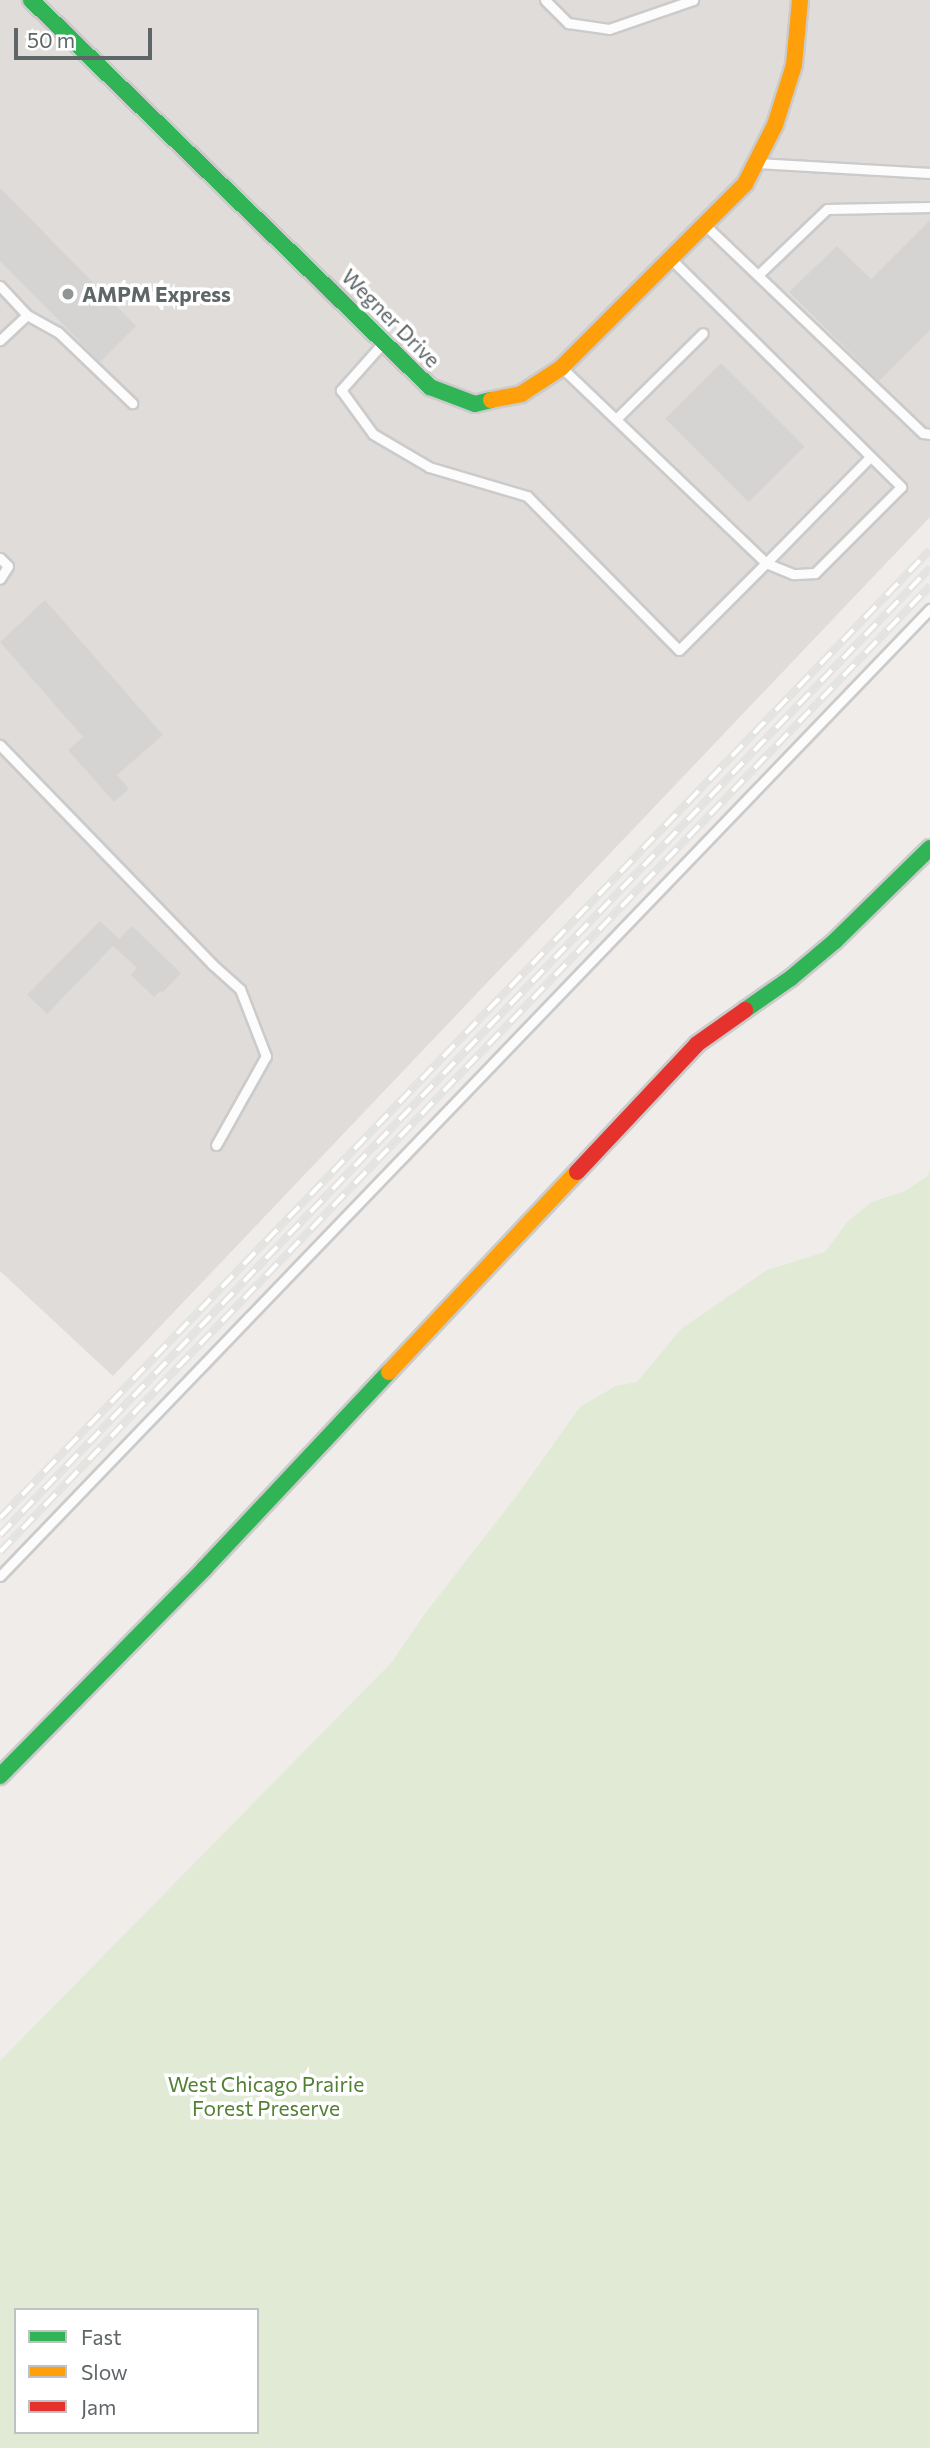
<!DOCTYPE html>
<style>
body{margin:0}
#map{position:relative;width:930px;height:2448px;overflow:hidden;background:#efece9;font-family:Commissioner,sans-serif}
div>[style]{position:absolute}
.industrial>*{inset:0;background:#e0dcda}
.green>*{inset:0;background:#e0ead5}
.building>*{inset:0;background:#d6d4d3;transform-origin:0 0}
.roads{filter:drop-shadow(2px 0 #cbcbcb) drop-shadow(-2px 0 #cbcbcb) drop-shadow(0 2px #cbcbcb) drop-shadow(0 -2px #cbcbcb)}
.lane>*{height:9px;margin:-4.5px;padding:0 4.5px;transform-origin:4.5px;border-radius:4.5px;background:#fdfcfc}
.fast>*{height:16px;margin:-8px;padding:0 8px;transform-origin:8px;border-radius:8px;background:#30b455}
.slow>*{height:16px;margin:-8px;padding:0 8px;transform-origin:8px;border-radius:8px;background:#ff9f0a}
.jam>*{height:16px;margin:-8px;padding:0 8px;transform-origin:8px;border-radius:8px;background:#e5322d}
.rail>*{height:8px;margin-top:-4px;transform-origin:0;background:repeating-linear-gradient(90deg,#fff 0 16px,#e3e3e2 0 32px);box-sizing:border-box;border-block:2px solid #e3e3e2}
.dots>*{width:19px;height:19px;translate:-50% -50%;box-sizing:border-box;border:4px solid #fff;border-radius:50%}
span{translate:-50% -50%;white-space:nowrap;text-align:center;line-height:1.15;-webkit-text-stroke:7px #fff;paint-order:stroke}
.poi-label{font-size:21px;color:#5e6667;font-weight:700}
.left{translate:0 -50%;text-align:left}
.street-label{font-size:21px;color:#5e6667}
.park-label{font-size:21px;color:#528134}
.legend{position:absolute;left:14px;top:2308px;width:245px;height:126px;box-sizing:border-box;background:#fff;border:2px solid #bfc2c2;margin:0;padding:9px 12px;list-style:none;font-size:21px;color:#5e6667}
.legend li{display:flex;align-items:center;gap:14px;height:35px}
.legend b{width:35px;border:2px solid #bfc2c2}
.scale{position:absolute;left:14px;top:28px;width:138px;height:32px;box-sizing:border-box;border:4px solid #5e6667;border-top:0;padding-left:9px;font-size:21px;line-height:24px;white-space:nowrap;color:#5e6667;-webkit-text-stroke:5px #fff;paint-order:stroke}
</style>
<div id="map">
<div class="industrial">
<div style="clip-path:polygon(0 0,930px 0,930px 517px,113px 1376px,0 1271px)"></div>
</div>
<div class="green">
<div style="clip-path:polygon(evenodd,930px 1169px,930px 2448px,0 2448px,0 2061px,392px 1662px,424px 1615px,518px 1494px,580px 1407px,616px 1386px,637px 1382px,681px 1329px,767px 1270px,825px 1252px,848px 1221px,872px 1202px,905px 1191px,928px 1176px,930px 1169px,16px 2310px,257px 2310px,257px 2432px,16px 2432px,16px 2310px)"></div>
</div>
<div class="building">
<div style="clip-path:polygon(0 188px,136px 326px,100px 362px,0 261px)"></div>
<div style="clip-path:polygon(930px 220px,930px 330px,879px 381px,789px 292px,837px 246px,871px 279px)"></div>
<div style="left:721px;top:363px;width:118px;height:79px;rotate:45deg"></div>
<div style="clip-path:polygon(45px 600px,163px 735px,117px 775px,129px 789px,114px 802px,68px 750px,83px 737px,0 642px)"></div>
<div style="clip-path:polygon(100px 921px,119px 939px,132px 926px,181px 973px,163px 992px,160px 991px,154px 997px,131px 975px,137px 968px,113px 946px,47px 1014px,27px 995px)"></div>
</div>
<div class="roads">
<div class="lane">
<div style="left:545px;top:0;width:33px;rotate:45deg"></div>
<div style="left:568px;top:23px;width:41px;rotate:8.3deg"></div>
<div style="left:609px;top:29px;width:89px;rotate:-19deg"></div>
<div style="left:757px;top:163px;width:173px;rotate:3.3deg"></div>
<div style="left:705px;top:225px;width:301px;rotate:43.7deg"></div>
<div style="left:923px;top:433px;width:7px;rotate:8deg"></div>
<div style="left:671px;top:259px;width:324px;rotate:44.7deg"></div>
<div style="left:901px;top:487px;width:122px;rotate:135deg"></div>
<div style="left:815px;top:573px;width:22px;rotate:177deg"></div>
<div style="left:793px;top:574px;width:29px;rotate:-158deg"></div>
<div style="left:766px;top:563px;width:148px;rotate:-45.5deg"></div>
<div style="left:758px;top:275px;width:95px;rotate:-43.7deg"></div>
<div style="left:827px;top:209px;width:103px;rotate:-1.1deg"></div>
<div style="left:0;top:286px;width:40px;rotate:47deg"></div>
<div style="left:27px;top:315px;width:37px;rotate:137deg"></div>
<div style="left:27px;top:315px;width:35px;rotate:29deg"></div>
<div style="left:58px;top:332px;width:103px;rotate:43.8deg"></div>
<div style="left:382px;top:344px;width:62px;rotate:131.7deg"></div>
<div style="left:341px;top:390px;width:54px;rotate:54deg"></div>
<div style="left:373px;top:434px;width:65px;rotate:30.5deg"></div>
<div style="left:429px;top:467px;width:102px;rotate:16.5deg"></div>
<div style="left:527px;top:496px;width:216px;rotate:45.4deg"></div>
<div style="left:679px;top:650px;width:123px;rotate:-45deg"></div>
<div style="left:766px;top:563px;width:281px;rotate:-136.3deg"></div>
<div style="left:616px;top:419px;width:122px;rotate:-44.7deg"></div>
<div style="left:0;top:558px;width:11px;rotate:45deg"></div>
<div style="left:8px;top:566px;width:15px;rotate:122deg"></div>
<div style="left:0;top:745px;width:305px;rotate:45.9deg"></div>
<div style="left:212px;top:964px;width:38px;rotate:42deg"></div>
<div style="left:240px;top:989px;width:72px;rotate:68.8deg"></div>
<div style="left:266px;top:1056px;width:102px;rotate:119.3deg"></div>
<div style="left:0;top:1576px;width:1342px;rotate:-46.12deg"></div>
</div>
<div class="fast">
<div style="left:31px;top:0;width:556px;rotate:44.13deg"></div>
<div style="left:430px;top:387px;width:48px;rotate:20.7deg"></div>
<div style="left:475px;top:404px;width:16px;rotate:-14deg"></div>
<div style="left:745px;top:1010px;width:56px;rotate:-34.8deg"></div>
<div style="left:791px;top:978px;width:57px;rotate:-40.1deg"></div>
<div style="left:835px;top:941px;width:133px;rotate:-44.4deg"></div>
<div style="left:0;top:1776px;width:291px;rotate:-45.4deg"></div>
<div style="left:204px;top:1569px;width:270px;rotate:-46.8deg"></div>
</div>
<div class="slow">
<div style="left:491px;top:400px;width:31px;rotate:-11deg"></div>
<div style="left:521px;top:394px;width:48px;rotate:-33deg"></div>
<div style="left:561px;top:368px;width:260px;rotate:-45deg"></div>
<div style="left:745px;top:184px;width:66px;rotate:-63deg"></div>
<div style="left:775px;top:125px;width:63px;rotate:-72.4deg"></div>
<div style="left:794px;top:65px;width:65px;rotate:-84.7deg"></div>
<div style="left:389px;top:1372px;width:274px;rotate:-46.8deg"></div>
</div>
<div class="jam">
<div style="left:577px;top:1172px;width:175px;rotate:-46.8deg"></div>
<div style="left:697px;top:1044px;width:59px;rotate:-35.3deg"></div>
</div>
</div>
<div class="rail">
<div style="left:0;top:1518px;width:1342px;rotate:-46.15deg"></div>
<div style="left:0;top:1535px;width:1342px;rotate:-46.12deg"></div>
<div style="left:0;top:1552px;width:1341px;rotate:-46.09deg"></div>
</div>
<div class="dots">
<div style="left:68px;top:294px;background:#919594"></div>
</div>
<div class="poi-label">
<span class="left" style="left:82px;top:294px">AMPM Express</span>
</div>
<div class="street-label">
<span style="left:391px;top:318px;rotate:45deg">Wegner Drive</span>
</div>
<div class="park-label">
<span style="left:266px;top:2096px">West Chicago Prairie<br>Forest Preserve</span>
</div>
<ul class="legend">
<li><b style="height:9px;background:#30b455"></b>Fast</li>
<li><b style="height:9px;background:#ff9f0a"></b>Slow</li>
<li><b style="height:9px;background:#e5322d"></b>Jam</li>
</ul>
<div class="scale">50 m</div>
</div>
